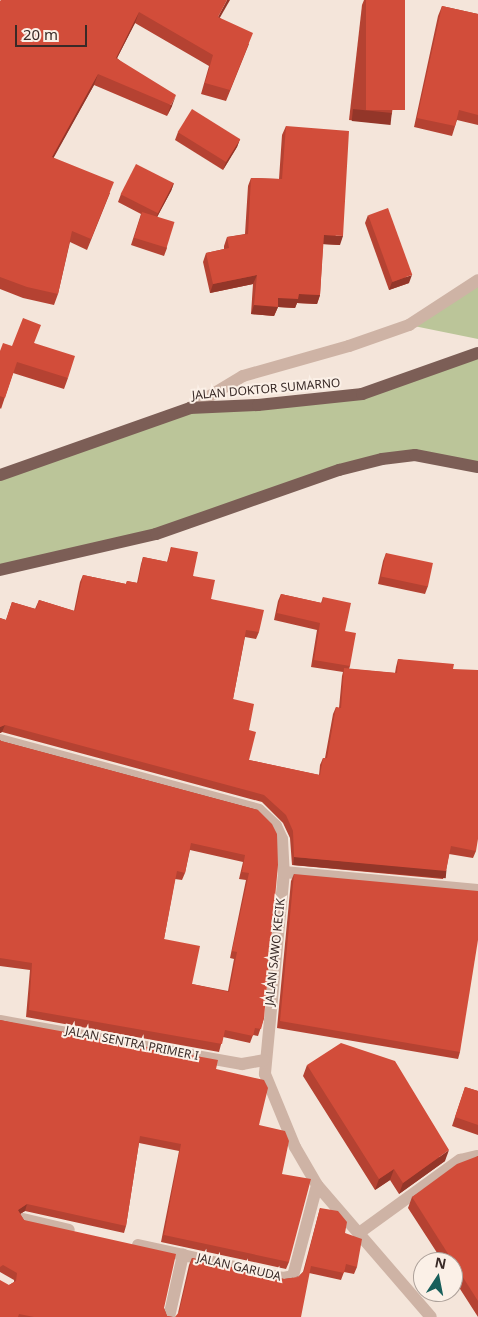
<!DOCTYPE html>
<style>
body{margin:0}
#map{position:relative;width:478px;height:1317px;overflow:hidden;background:#f4e5da;font-family:"Noto Sans",sans-serif}
div>[style]{position:absolute}
.green>*{inset:0;background:#bbc599}
.minor>*{height:12px;margin:-6px;padding:0 6px;transform-origin:6px;border-radius:6px;background:#ceb3a5}
.tertiary>*{height:12px;margin:-6px;padding:0 6px;transform-origin:6px;border-radius:6px;background:#ceb3a5}
.primary>*{height:12px;margin:-6px;padding:0 6px;transform-origin:6px;border-radius:6px;background:#7c5e56}
.wall>*{inset:0;background:#b54232}
.shaded-wall>*{inset:0;background:#933629;transform-origin:0 0}
.building>*{inset:0;background:#d24d3a;transform-origin:0 0}
span{translate:-50% -50%;white-space:nowrap;text-align:center;line-height:1.15;-webkit-text-stroke:4px #fbf0e7;paint-order:stroke}
.street-label{font-size:12px;color:#392a27}
.north{position:absolute;left:413px;top:1252px;width:50px;height:50px;box-sizing:border-box;background:#fbf0e7;border:1px solid #ada19a;border-radius:50%;rotate:11deg;font-size:14px;font-weight:700;line-height:20px;text-align:center;color:#392a27}
.north::after{content:'';display:block;margin:auto;width:18px;height:22px;background:#185f5b;clip-path:polygon(50% 0,100% 100%,50% 72%,0 100%)}
.scale{position:absolute;left:15px;top:25px;width:72px;height:22px;box-sizing:border-box;border:2px solid #392a27;border-top:0;padding-left:6px;font-size:15px;line-height:18px;white-space:nowrap;color:#392a27;-webkit-text-stroke:4px #fbf0e7;paint-order:stroke}
</style>
<div id="map">
<div class="green">
<div style="clip-path:polygon(478px 280px,478px 339px,409px 325px)"></div>
<div style="clip-path:polygon(478px 353px,478px 467px,400px 455px,156px 534px,0 571px,0 474px,182px 410px,362px 394px)"></div>
</div>
<div class="minor">
<div style="left:0;top:740px;width:268px;rotate:15.1deg"></div>
<div style="left:259px;top:810px;width:23px;rotate:43deg"></div>
<div style="left:276px;top:826px;width:14px;rotate:65deg"></div>
<div style="left:282px;top:839px;width:33px;rotate:87deg"></div>
<div style="left:284px;top:872px;width:203px;rotate:95.4deg"></div>
<div style="left:265px;top:1074px;width:79px;rotate:67.7deg"></div>
<div style="left:295px;top:1147px;width:44px;rotate:59.9deg"></div>
<div style="left:317px;top:1185px;width:174px;rotate:49.2deg"></div>
<div style="left:284px;top:872px;width:195px;rotate:5.3deg"></div>
<div style="left:0;top:1021px;width:246px;rotate:10.1deg"></div>
<div style="left:242px;top:1064px;width:22px;rotate:-10deg"></div>
<div style="left:23px;top:1219px;width:47px;rotate:13.4deg"></div>
<div style="left:359px;top:1233px;width:125px;rotate:-35.9deg"></div>
<div style="left:460px;top:1160px;width:18px;rotate:-13deg"></div>
<div style="left:138px;top:1245px;width:46px;rotate:12.5deg"></div>
<div style="left:169px;top:1317px;width:64px;rotate:-77.3deg"></div>
<div style="left:183px;top:1255px;width:103px;rotate:13deg"></div>
<div style="left:283px;top:1278px;width:10px;rotate:-11deg"></div>
<div style="left:293px;top:1276px;width:94px;rotate:-75.2deg"></div>
</div>
<div class="tertiary">
<div style="left:190px;top:408px;width:62px;rotate:-31.1deg"></div>
<div style="left:243px;top:376px;width:110px;rotate:-15.8deg"></div>
<div style="left:349px;top:346px;width:64px;rotate:-19.3deg"></div>
<div style="left:409px;top:325px;width:82px;rotate:-33.1deg"></div>
</div>
<div class="primary">
<div style="left:0;top:475px;width:201px;rotate:-19.4deg"></div>
<div style="left:190px;top:408px;width:68px;rotate:-2.5deg"></div>
<div style="left:258px;top:405px;width:105px;rotate:-6deg"></div>
<div style="left:362px;top:394px;width:123px;rotate:-19.5deg"></div>
<div style="left:0;top:570px;width:160px;rotate:-13deg"></div>
<div style="left:156px;top:534px;width:194px;rotate:-19.3deg"></div>
<div style="left:339px;top:470px;width:44px;rotate:-14.3deg"></div>
<div style="left:382px;top:459px;width:33px;rotate:-7deg"></div>
<div style="left:415px;top:455px;width:64px;rotate:10.8deg"></div>
</div>
<div class="wall">
<div style="clip-path:polygon(364px 0,405px 0,392px 113px,388px 124px,349px 120px,362px 5px)"></div>
<div style="clip-path:polygon(0 1px,220px 18px,249px 44px,226px 101px,201px 94px,209px 66px,135px 23px,117px 58px,172px 106px,167px 116px,94px 85px,53px 158px,110px 193px,87px 250px,70px 242px,58px 294px,54px 305px,23px 298px,0 289px)"></div>
<div style="clip-path:polygon(442px 6px,478px 14px,478px 125px,457px 120px,452px 136px,414px 127px,438px 16px)"></div>
<div style="clip-path:polygon(286px 126px,340px 245px,323px 244px,320px 295px,317px 304px,297px 303px,295px 308px,278px 307px,274px 316px,251px 314px,253px 284px,210px 293px,203px 262px,206px 253px,224px 249px,224px 246px,227px 237px,245px 234px,248px 186px,251px 178px,279px 179px,282px 135px)"></div>
<div style="clip-path:polygon(178px 132px,240px 139px,237px 147px,223px 170px,175px 140px)"></div>
<div style="clip-path:polygon(174px 183px,171px 191px,157px 217px,167px 248px,164px 256px,131px 245px,141px 214px,118px 202px,121px 194px)"></div>
<div style="clip-path:polygon(368px 215px,409px 283px,389px 290px,365px 223px)"></div>
<div style="clip-path:polygon(34px 343px,68px 378px,64px 389px,13px 373px,1px 409px,0 408px,0 351px,12px 346px)"></div>
<div style="clip-path:polygon(171px 547px,211px 599px,259px 632px,256px 639px,245px 637px,233px 699px,249px 730px,249px 760px,319px 775px,320px 765px,323px 758px,325px 758px,333px 714px,336px 707px,339px 708px,342px 676px,343px 672px,311px 667px,317px 630px,274px 620px,278px 601px,281px 594px,321px 603px,323px 597px,345px 631px,350px 666px,349px 669px,395px 673px,396px 667px,398px 659px,453px 669px,476px 851px,473px 858px,449px 854px,446px 871px,443px 879px,292px 865px,290px 838px,283px 823px,262px 802px,2px 732px,0 733px,0 618px,6px 620px,12px 602px,35px 609px,39px 600px,74px 611px,80px 582px,83px 575px,126px 584px,127px 581px,137px 583px,141px 564px,143px 557px,167px 562px)"></div>
<div style="clip-path:polygon(386px 553px,428px 586px,425px 594px,378px 584px,383px 561px)"></div>
<div style="clip-path:polygon(evenodd,0 740px,1px 741px,258px 810px,264px 1018px,258px 1036px,253px 1035px,250px 1043px,223px 1037px,219px 1052px,26px 1017px,30px 970px,0 966px,0 740px,190px 850px,243px 862px,239px 879px,246px 880px,230px 958px,234px 959px,228px 991px,192px 984px,164px 939px,175px 879px,182px 880px,185px 873px,190px 850px)"></div>
<div style="clip-path:polygon(294px 874px,460px 1052px,458px 1059px,277px 1028px,291px 881px)"></div>
<div style="clip-path:polygon(0 1020px,216px 1069px,259px 1125px,282px 1174px,289px 1262px,286px 1269px,161px 1242px,179px 1151px,139px 1143px,126px 1226px,124px 1233px,25px 1211px,20px 1214px,24px 1220px,164px 1308px,167px 1316px,173px 1317px,0 1317px,9px 1285px,14px 1282px,14px 1280px,0 1272px)"></div>
<div style="clip-path:polygon(307px 1065px,445px 1161px,399px 1194px,390px 1180px,375px 1190px,303px 1076px)"></div>
<div style="clip-path:polygon(465px 1087px,478px 1091px,478px 1135px,452px 1126px)"></div>
<div style="clip-path:polygon(478px 1156px,478px 1317px,453px 1278px,453px 1262px,443px 1262px,408px 1208px,412px 1197px)"></div>
<div style="clip-path:polygon(320px 1208px,345px 1233px,357px 1267px,354px 1274px,344px 1272px,341px 1280px,309px 1273px,178px 1313px,189px 1265px,192px 1258px,284px 1279px,298px 1277px,303px 1272px)"></div>
</div>
<div class="shaded-wall">
<div style="clip-path:polygon(227px 0,230px 0,214px 28px,218px 17px)"></div>
<div style="clip-path:polygon(139px 12px,135px 23px,112px 68px,116px 58px)"></div>
<div style="clip-path:polygon(98px 74px,94px 85px,48px 168px,52px 157px)"></div>
<div style="clip-path:polygon(176px 95px,172px 106px,167px 116px,171px 105px)"></div>
<div style="left:353px;top:109px;width:39px;height:12px;rotate:6deg"></div>
<div style="clip-path:polygon(240px 139px,237px 147px,223px 170px,226px 162px)"></div>
<div style="clip-path:polygon(174px 183px,171px 191px,155px 221px,158px 213px)"></div>
<div style="clip-path:polygon(324px 235px,343px 236px,340px 245px,321px 244px)"></div>
<div style="clip-path:polygon(257px 275px,253px 284px,210px 293px,213px 284px)"></div>
<div style="clip-path:polygon(412px 275px,409px 283px,389px 290px,392px 282px)"></div>
<div style="clip-path:polygon(299px 294px,320px 295px,317px 304px,297px 303px,295px 308px,278px 307px,274px 316px,251px 314px,254px 305px,278px 298px)"></div>
<div style="clip-path:polygon(5px 725px,2px 732px,0 733px,0 727px)"></div>
<div style="left:294px;top:857px;width:153px;height:8px;rotate:5deg"></div>
<div style="clip-path:polygon(449px 1150px,445px 1161px,399px 1194px,403px 1183px)"></div>
<div style="clip-path:polygon(394px 1169px,390px 1180px,375px 1190px,379px 1179px)"></div>
<div style="clip-path:polygon(27px 1204px,25px 1211px,15px 1217px,18px 1210px)"></div>
</div>
<div class="building">
<div style="clip-path:polygon(1px 0,227px 0,218px 17px,253px 33px,230px 90px,205px 83px,213px 55px,139px 12px,116px 58px,176px 95px,171px 105px,98px 74px,52px 157px,114px 182px,91px 239px,72px 231px,58px 294px,27px 287px,0 277px,0 1px)"></div>
<div style="left:366px;top:0;width:39px;height:110px"></div>
<div style="clip-path:polygon(442px 6px,478px 14px,478px 115px,459px 110px,455px 126px,417px 118px)"></div>
<div style="left:192px;top:109px;width:57px;height:27px;rotate:32deg"></div>
<div style="clip-path:polygon(286px 126px,349px 131px,343px 236px,324px 235px,320px 295px,299px 294px,298px 299px,278px 298px,278px 307px,254px 305px,257px 275px,213px 284px,206px 253px,229px 248px,227px 237px,248px 234px,251px 178px,282px 179px)"></div>
<div style="left:136px;top:164px;width:42px;height:34px;rotate:27deg"></div>
<div style="left:388px;top:208px;width:71px;height:21px;rotate:70deg"></div>
<div style="left:142px;top:212px;width:34px;height:27px;rotate:17deg"></div>
<div style="clip-path:polygon(23px 318px,41px 325px,34px 343px,75px 356px,68px 378px,17px 362px,5px 398px,0 396px,0 351px,3px 343px,12px 346px)"></div>
<div style="clip-path:polygon(171px 547px,198px 552px,193px 576px,215px 580px,211px 599px,264px 610px,259px 632px,246px 630px,233px 699px,254px 704px,249px 730px,256px 732px,249px 760px,320px 775px,323px 758px,327px 758px,336px 707px,341px 708px,344px 668px,397px 673px,398px 659px,454px 664px,453px 669px,478px 670px,478px 839px,476px 851px,451px 846px,446px 871px,294px 857px,293px 831px,286px 815px,264px 795px,5px 725px,0 727px,0 618px,6px 620px,12px 602px,36px 609px,39px 600px,75px 611px,83px 575px,126px 584px,127px 581px,138px 583px,143px 557px,168px 562px)"></div>
<div style="left:386px;top:553px;width:48px;height:24px;rotate:12deg"></div>
<div style="clip-path:polygon(281px 594px,322px 603px,323px 597px,351px 603px,345px 631px,356px 633px,350px 666px,314px 660px,320px 623px,277px 613px)"></div>
<div style="clip-path:polygon(evenodd,0 740px,1px 741px,258px 810px,272px 824px,277px 834px,278px 865px,264px 1018px,261px 1029px,255px 1028px,253px 1036px,225px 1030px,222px 1044px,29px 1010px,32px 963px,0 958px,0 740px,191px 843px,245px 855px,242px 872px,249px 873px,232px 951px,237px 952px,229px 992px,192px 984px,200px 946px,164px 939px,177px 871px,185px 873px,191px 843px)"></div>
<div style="clip-path:polygon(294px 874px,478px 891px,478px 940px,460px 1052px,280px 1021px)"></div>
<div style="clip-path:polygon(0 1020px,218px 1060px,216px 1069px,264px 1080px,268px 1088px,259px 1125px,285px 1131px,289px 1141px,282px 1174px,311px 1179px,289px 1262px,164px 1235px,181px 1144px,140px 1136px,126px 1226px,27px 1204px,18px 1210px,24px 1220px,176px 1254px,164px 1308px,167px 1316px,173px 1317px,34px 1317px,19px 1314px,18px 1317px,0 1317px,0 1280px,9px 1285px,16px 1281px,17px 1273px,3px 1265px,0 1267px)"></div>
<div style="clip-path:polygon(341px 1043px,395px 1061px,449px 1150px,403px 1183px,394px 1169px,379px 1179px,307px 1065px)"></div>
<div style="clip-path:polygon(465px 1087px,478px 1091px,478px 1125px,455px 1117px)"></div>
<div style="clip-path:polygon(478px 1156px,478px 1301px,412px 1197px,457px 1164px)"></div>
<div style="clip-path:polygon(320px 1208px,338px 1211px,347px 1222px,345px 1233px,362px 1239px,357px 1267px,346px 1264px,344px 1273px,311px 1266px,301px 1317px,175px 1317px,179px 1312px,192px 1258px,284px 1279px,298px 1277px,304px 1271px)"></div>
</div>
<div class="street-label">
<span style="left:266px;top:389px;rotate:-5deg">JALAN DOKTOR SUMARNO</span>
<span style="left:275px;top:952px;rotate:-84deg">JALAN SAWO KECIK</span>
<span style="left:132px;top:1043px;rotate:11deg">JALAN SENTRA PRIMER I</span>
<span style="left:239px;top:1267px;rotate:13deg">JALAN GARUDA</span>
</div>
<div class="north">N</div>
<div class="scale">20 m</div>
</div>
